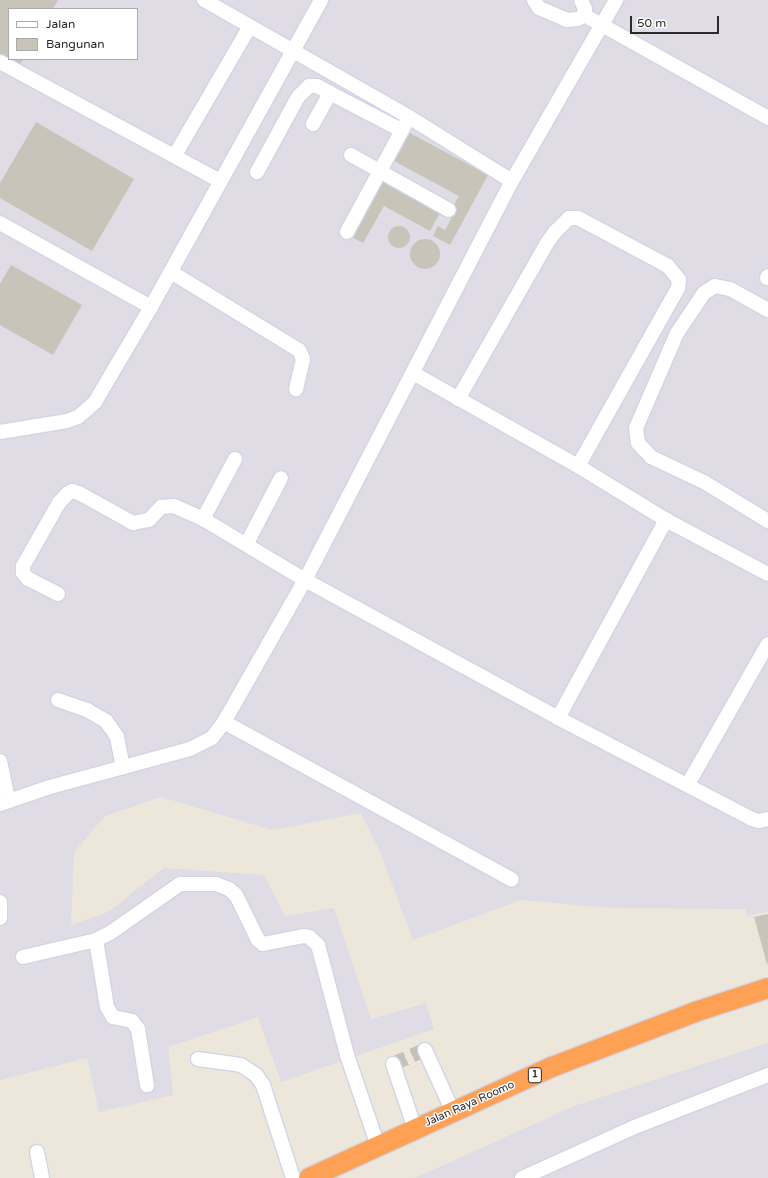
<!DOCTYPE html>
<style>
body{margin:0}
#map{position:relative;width:768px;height:1178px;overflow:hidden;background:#ede6db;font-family:"Varela Round",sans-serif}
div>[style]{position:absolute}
.industrial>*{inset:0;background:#dfdce5}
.building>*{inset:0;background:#c8c4ba}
.round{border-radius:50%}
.minor-tunnel>*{height:14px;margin-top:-7px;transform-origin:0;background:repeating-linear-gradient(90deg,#c6c0b8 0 14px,transparent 0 21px)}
.roads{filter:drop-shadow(1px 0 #d0d4e4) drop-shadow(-1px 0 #d0d4e4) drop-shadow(0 1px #d0d4e4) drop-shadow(0 -1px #d0d4e4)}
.minor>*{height:14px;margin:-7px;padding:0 7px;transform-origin:7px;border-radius:7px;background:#fff}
.highway>*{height:20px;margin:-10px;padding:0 10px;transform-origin:10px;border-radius:10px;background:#ffa155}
span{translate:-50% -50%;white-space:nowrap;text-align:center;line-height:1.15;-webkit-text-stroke:3px #fff;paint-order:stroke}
.shield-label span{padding:1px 3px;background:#fff;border:1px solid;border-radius:3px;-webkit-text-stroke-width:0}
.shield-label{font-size:10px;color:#2a2a2a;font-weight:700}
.street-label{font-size:11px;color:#2a2a2a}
.legend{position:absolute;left:8px;top:8px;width:130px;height:52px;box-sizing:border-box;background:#fff;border:1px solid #aaa;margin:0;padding:5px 7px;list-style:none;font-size:12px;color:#2a2a2a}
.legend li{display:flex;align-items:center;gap:8px;height:20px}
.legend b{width:20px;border:1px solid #aaa}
.scale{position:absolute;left:630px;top:16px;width:89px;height:18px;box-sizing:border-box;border:2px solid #2a2a2a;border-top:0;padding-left:5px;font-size:12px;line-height:14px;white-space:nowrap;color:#2a2a2a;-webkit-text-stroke:3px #fff;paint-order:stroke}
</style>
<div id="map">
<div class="industrial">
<div style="clip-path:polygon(evenodd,0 0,768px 0,768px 911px,747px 916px,745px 909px,610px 908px,521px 900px,413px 940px,380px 852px,361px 813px,272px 830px,161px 797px,105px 816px,74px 852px,71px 925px,108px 912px,164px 868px,264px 875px,285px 916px,334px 908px,371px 1019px,426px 1003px,434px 1029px,281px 1082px,258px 1017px,168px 1047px,173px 1095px,99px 1112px,87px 1058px,0 1080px,0 0,9px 9px,137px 9px,137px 59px,9px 59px,9px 9px)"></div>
<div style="clip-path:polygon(768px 1043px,768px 1178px,415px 1178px,574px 1106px)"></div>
</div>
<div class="building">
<div style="clip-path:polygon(0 0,58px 0,53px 9px,9px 9px,9px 59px,23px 59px,17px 70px,0 60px)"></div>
<div style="clip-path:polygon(36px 122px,134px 179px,92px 251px,0 198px,0 183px)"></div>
<div style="clip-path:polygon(410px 133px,488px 175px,450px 245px,433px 236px,438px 226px,445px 230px,452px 217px,448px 215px,459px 196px,394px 161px)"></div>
<div style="clip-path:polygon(383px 179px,441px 211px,430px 231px,384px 206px,363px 243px,352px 237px)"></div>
<div class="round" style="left:388px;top:226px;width:22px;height:22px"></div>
<div class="round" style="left:410px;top:239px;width:30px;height:30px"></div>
<div style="clip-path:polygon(11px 265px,82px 305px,53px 355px,0 325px,0 284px)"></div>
<div style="clip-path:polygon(768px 914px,768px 964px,767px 964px,754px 917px)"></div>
</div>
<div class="minor-tunnel">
<div style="left:393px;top:1064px;width:35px;rotate:-24deg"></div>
</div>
<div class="roads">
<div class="minor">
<div style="left:204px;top:0;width:236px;rotate:29.7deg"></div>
<div style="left:409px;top:117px;width:121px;rotate:31.9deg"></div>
<div style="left:534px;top:0;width:9px;rotate:58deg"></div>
<div style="left:539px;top:8px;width:30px;rotate:23deg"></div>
<div style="left:567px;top:20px;width:11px;rotate:-5deg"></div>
<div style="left:578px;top:19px;width:7px;rotate:-34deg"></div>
<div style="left:584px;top:15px;width:211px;rotate:29.2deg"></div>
<div style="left:581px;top:0;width:10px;rotate:66deg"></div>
<div style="left:585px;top:9px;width:6px;rotate:99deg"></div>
<div style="left:0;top:62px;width:250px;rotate:28.4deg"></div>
<div style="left:313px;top:124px;width:35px;rotate:-61deg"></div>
<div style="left:175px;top:155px;width:149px;rotate:-59.8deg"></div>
<div style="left:351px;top:155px;width:112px;rotate:29.3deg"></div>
<div style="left:257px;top:172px;width:85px;rotate:-61.3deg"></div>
<div style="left:298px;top:97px;width:16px;rotate:-45deg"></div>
<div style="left:309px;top:86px;width:8px"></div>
<div style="left:317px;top:86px;width:15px;rotate:28deg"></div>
<div style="left:330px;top:93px;width:80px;rotate:27.5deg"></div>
<div style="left:0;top:223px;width:173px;rotate:29.1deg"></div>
<div style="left:347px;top:232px;width:124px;rotate:-61.6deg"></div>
<div style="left:171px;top:272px;width:150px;rotate:31.4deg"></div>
<div style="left:299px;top:350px;width:10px;rotate:66deg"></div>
<div style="left:303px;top:359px;width:31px;rotate:103deg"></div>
<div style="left:767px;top:278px;width:2px;rotate:-63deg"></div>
<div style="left:768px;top:310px;width:43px;rotate:-151.1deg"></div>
<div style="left:730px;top:289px;width:15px;rotate:-169deg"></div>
<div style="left:715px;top:286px;width:13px;rotate:148deg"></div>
<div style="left:704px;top:293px;width:48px;rotate:124deg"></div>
<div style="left:677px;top:333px;width:103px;rotate:113.3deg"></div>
<div style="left:636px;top:428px;width:15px;rotate:82deg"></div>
<div style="left:638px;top:443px;width:19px;rotate:47deg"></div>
<div style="left:651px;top:457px;width:59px;rotate:25.3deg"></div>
<div style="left:704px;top:482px;width:75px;rotate:31.4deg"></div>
<div style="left:413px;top:373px;width:189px;rotate:29.4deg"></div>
<div style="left:578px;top:466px;width:103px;rotate:31.5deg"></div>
<div style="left:666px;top:520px;width:115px;rotate:27.9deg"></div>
<div style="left:458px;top:399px;width:180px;rotate:-60.3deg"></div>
<div style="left:547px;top:243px;width:14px;rotate:-54deg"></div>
<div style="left:555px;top:232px;width:20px;rotate:-45deg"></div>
<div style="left:569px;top:218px;width:9px"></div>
<div style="left:578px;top:218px;width:102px;rotate:28.1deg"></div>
<div style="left:668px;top:266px;width:18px;rotate:52deg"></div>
<div style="left:679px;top:280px;width:8px;rotate:97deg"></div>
<div style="left:678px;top:288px;width:204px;rotate:119.3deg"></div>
<div style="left:0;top:432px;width:68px;rotate:-9.3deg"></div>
<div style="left:67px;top:421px;width:12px;rotate:-20deg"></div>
<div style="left:78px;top:417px;width:23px;rotate:-41deg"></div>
<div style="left:95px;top:402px;width:110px;rotate:-59.5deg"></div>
<div style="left:151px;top:307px;width:351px;rotate:-61deg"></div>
<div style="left:203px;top:519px;width:68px;rotate:-61.9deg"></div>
<div style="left:247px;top:543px;width:73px;rotate:-62.4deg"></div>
<div style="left:58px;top:594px;width:34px;rotate:-153deg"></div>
<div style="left:28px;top:579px;width:8px;rotate:-130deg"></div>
<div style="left:23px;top:573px;width:7px;rotate:-90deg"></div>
<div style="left:23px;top:566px;width:73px;rotate:-60.3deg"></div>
<div style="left:59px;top:503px;width:12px;rotate:-48deg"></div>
<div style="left:67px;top:494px;width:6px;rotate:-31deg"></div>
<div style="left:72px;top:491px;width:7px;rotate:16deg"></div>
<div style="left:79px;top:493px;width:62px;rotate:29.1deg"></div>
<div style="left:133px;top:523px;width:16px;rotate:-11deg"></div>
<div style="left:149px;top:520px;width:18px;rotate:-47deg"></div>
<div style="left:161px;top:507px;width:13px;rotate:-4deg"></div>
<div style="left:174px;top:506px;width:32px;rotate:24deg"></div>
<div style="left:203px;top:519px;width:119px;rotate:30.9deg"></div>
<div style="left:305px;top:580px;width:288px;rotate:28.6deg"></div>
<div style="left:558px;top:718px;width:219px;rotate:27.5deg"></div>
<div style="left:752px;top:819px;width:7px;rotate:16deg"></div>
<div style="left:759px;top:821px;width:9px;rotate:-13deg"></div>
<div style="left:58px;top:700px;width:31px;rotate:19deg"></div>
<div style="left:87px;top:710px;width:22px;rotate:30deg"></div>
<div style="left:106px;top:721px;width:19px;rotate:55deg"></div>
<div style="left:117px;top:737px;width:31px;rotate:79deg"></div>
<div style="left:558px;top:718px;width:226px;rotate:-61.4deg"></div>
<div style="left:224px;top:722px;width:328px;rotate:28.7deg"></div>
<div style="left:0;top:761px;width:40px;rotate:78deg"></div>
<div style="left:688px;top:784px;width:161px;rotate:-60.3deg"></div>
<div style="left:0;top:804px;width:53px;rotate:-18.8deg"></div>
<div style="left:50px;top:787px;width:145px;rotate:-15.2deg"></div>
<div style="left:190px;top:749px;width:25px;rotate:-27deg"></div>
<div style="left:212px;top:738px;width:20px;rotate:-53deg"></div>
<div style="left:224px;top:722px;width:163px;rotate:-60.3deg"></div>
<div style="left:305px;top:580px;width:449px;rotate:-62.6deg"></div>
<div style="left:512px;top:181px;width:209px;rotate:-60.1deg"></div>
<div style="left:0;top:902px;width:16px;rotate:90deg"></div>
<div style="left:96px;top:940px;width:68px;rotate:80.7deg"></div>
<div style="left:107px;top:1007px;width:12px;rotate:59deg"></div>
<div style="left:113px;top:1017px;width:19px;rotate:12deg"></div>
<div style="left:132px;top:1021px;width:10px;rotate:53deg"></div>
<div style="left:138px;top:1029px;width:57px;rotate:80.9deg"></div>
<div style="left:23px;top:957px;width:75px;rotate:-13.1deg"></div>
<div style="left:96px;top:940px;width:16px;rotate:-27deg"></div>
<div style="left:110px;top:933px;width:85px;rotate:-35deg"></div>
<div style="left:180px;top:884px;width:36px"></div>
<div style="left:216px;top:884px;width:14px;rotate:21deg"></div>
<div style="left:229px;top:889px;width:9px;rotate:41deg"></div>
<div style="left:236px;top:895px;width:50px;rotate:63.9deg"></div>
<div style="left:258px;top:940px;width:6px;rotate:39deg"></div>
<div style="left:263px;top:944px;width:42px;rotate:-11deg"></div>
<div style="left:304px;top:936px;width:5px;rotate:11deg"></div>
<div style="left:309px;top:937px;width:12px;rotate:42deg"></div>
<div style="left:318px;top:945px;width:114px;rotate:75.2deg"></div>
<div style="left:347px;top:1055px;width:96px;rotate:71.2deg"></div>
<div style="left:425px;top:1050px;width:68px;rotate:65.7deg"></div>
<div style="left:198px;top:1059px;width:43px;rotate:7.9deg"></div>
<div style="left:241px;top:1065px;width:18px;rotate:34deg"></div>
<div style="left:256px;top:1075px;width:12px;rotate:55deg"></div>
<div style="left:263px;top:1085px;width:98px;rotate:72.1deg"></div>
<div style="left:393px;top:1064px;width:69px;rotate:71.3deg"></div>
<div style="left:37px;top:1152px;width:26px;rotate:79deg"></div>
<div style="left:522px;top:1178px;width:121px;rotate:-24.4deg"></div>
<div style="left:632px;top:1128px;width:146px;rotate:-21.3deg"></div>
</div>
<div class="highway">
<div style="left:309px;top:1178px;width:267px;rotate:-24.6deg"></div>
<div style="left:552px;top:1067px;width:153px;rotate:-21deg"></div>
<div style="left:695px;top:1012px;width:77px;rotate:-18.2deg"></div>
</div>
</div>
<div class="shield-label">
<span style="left:535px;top:1075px">1</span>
</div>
<div class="street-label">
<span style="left:470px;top:1104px;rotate:-24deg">Jalan Raya Roomo</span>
</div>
<ul class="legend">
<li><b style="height:5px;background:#fff"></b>Jalan</li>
<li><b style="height:11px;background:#c8c4ba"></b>Bangunan</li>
</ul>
<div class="scale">50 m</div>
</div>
